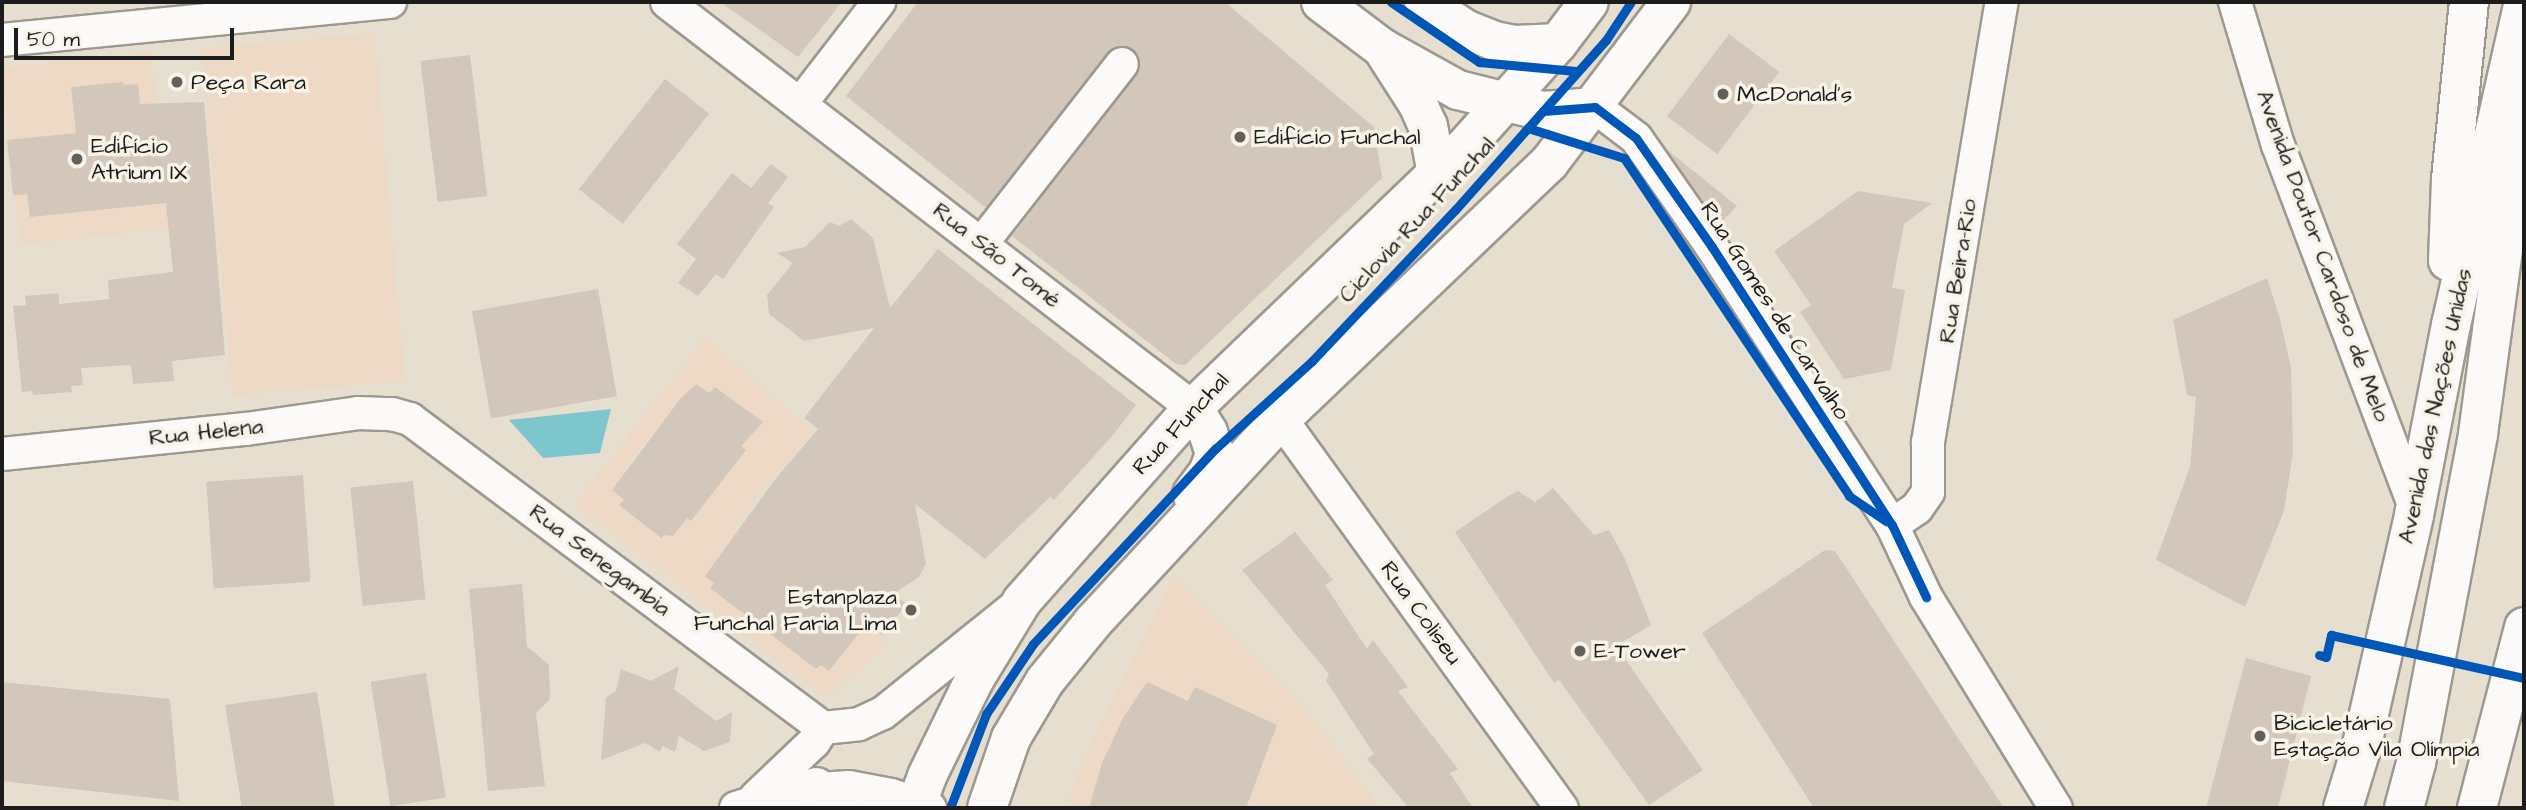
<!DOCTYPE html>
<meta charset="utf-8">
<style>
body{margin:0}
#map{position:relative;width:2526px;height:810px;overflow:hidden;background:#e6dfcf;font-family:"Architects Daughter",sans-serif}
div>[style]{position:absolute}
.built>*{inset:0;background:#edd9c6;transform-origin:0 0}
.water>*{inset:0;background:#7ec6ce}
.building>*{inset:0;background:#d2c7ba;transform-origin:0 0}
.roads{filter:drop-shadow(2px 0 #9d9990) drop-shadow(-2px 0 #9d9990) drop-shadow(0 2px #9d9990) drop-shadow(0 -2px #9d9990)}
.street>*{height:32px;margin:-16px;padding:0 16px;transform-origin:16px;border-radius:16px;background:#fbfaf8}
.secondary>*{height:38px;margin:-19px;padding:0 19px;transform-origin:19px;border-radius:19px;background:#fbfaf8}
.primary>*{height:38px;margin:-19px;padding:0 19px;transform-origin:19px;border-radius:19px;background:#fbfaf8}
.highway>*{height:38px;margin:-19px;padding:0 19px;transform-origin:19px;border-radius:19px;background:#fbfaf8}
.cycleway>*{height:9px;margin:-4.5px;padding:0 4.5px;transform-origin:4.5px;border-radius:4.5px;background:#0057b8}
.dots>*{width:19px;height:19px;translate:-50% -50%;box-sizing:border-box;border:4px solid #f7f3e8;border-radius:50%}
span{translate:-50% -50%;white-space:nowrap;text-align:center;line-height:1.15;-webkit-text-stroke:7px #f7f3e8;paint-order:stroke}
.poi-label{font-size:23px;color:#1c1c1c}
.left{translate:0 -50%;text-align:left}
.right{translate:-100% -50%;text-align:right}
.street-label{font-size:23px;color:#1c1c1c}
.frame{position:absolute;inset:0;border:4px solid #1c1c1c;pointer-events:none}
.scale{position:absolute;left:14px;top:28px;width:220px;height:32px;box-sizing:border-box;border:4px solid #1c1c1c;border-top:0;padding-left:9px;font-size:21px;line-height:24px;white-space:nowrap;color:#1c1c1c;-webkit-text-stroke:5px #f7f3e8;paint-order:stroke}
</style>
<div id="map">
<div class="built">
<div style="left:375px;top:33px;width:349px;height:174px;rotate:85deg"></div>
<div style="left:151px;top:52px;width:178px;height:150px;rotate:84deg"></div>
<div style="clip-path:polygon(evenodd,706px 336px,812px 432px,733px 526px,887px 646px,827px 698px,574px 505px,706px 336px,696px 384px,709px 393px,715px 387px,754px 416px,735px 441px,746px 451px,691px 520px,681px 514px,660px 538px,619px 505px,624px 500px,623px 478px,626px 467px,681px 398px,696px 384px,706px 336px,705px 576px,856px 636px,857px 637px,829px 671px,821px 665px,816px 669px,710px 588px,714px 583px,705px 576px)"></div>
<div style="clip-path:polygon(1173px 576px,1301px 703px,1381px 808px,1246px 808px,1276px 724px,1195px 687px,1188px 701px,1148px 683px,1123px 718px,1102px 763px,1090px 805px,1097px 808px,1066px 808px,1078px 772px)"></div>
</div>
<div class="water">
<div style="clip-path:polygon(611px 409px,600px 453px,543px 458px,509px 420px)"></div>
</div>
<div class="building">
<div style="clip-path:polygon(720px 2px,842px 2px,798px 57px)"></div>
<div style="clip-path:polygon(918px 2px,1225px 2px,1374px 127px,1382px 178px,1185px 365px,1176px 364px,1012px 236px,1136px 75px,1140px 66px,1139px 57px,1124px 46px,1108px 53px,986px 208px,846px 96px)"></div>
<div style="left:1729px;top:34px;width:63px;height:103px;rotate:37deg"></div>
<div style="left:470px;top:55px;width:142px;height:50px;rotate:83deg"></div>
<div style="left:665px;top:79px;width:56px;height:140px;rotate:38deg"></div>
<div style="clip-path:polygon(123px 82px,124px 85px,138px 84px,140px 104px,204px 102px,225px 355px,172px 361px,174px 381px,133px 384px,131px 365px,81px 368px,83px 385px,71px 386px,72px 392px,33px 395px,32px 391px,22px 392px,13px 306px,26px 305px,25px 296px,59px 293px,59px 304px,109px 299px,108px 280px,173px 272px,166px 203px,30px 217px,27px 194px,13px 195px,7px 140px,76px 133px,71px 87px)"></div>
<div style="clip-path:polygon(1665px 148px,1737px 206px,1719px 225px)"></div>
<div style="clip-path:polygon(771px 164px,788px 177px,768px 203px,774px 207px,723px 279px,716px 274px,698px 296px,678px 283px,696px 259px,677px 244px,732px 173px,751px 188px)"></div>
<div style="clip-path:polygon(1858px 191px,1932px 203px,1904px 224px,1892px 288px,1905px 290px,1891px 370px,1844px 379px,1800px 312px,1811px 305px,1774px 251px)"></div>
<div style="clip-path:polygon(851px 219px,873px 238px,890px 308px,938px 249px,1136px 405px,1113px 435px,1054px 500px,1050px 497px,985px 559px,915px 504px,926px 564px,919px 577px,893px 594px,907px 604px,882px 635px,867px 623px,829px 671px,821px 665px,816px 669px,710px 588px,714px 583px,705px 576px,776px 478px,818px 429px,804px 418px,874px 328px,804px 341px,769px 314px,767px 295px,793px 263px,777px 253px,805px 247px,830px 222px,839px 226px)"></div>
<div style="clip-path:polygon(2267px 278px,2280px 319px,2291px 367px,2293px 452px,2284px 511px,2245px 607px,2156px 560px,2190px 467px,2196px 397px,2187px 395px,2173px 320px)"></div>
<div style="left:598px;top:289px;width:109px;height:128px;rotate:80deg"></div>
<div style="clip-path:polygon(696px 384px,709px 393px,715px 387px,763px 422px,741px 446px,746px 450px,691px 521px,687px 518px,673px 536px,665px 535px,661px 538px,619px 505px,624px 500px,612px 490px,681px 398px)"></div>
<div style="left:303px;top:475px;width:107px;height:97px;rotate:86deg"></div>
<div style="left:413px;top:481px;width:119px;height:63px;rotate:84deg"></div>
<div style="clip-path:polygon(1553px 488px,1594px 535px,1609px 530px,1625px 559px,1651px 625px,1616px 646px,1703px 770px,1649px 805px,1559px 680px,1554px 683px,1455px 532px,1510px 495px,1518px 491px,1535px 502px)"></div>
<div style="clip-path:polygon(1295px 532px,1333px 580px,1325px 585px,1367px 649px,1373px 640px,1408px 687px,1398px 691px,1458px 769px,1450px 773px,1473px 808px,1409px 808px,1367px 759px,1374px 754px,1326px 681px,1329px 674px,1242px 570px)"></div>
<div style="clip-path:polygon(1825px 550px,1835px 551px,2004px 808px,1814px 808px,1702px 633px)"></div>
<div style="clip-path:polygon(522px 584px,527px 646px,549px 665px,550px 699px,536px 713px,545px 786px,488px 791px,469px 589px)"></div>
<div style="clip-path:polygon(2246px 658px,2311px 676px,2280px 800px,2277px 808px,2206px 808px)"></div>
<div style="clip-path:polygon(679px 666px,674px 689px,716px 721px,732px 712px,730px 742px,704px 751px,679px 736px,675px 752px,663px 746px,660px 752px,645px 743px,601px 760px,606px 698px,616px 691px,621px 669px,651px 681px)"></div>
<div style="left:426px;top:673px;width:126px;height:56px;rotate:81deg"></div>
<div style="clip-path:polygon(2px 682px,170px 699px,179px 801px,2px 781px)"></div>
<div style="clip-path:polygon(1147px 682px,1188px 701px,1195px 687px,1277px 725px,1246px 808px,1089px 808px,1102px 763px,1123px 718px)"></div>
<div style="clip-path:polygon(317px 692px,335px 808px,242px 808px,225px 705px)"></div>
</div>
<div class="roads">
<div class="street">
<div style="left:667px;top:2px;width:664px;rotate:37.66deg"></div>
<div style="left:2235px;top:2px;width:149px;rotate:73.3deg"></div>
<div style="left:2278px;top:145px;width:388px;rotate:69.3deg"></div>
<div style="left:2px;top:40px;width:390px;rotate:-5.6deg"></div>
<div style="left:801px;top:103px;width:128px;rotate:-52.3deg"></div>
<div style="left:1595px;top:107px;width:51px;rotate:37.1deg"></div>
<div style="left:1636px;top:138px;width:133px;rotate:55.1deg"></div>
<div style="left:1712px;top:247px;width:331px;rotate:57.1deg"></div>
<div style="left:1892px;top:525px;width:80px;rotate:64.7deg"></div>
<div style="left:1926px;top:597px;width:248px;rotate:58.4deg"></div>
<div style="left:982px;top:243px;width:227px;rotate:-52deg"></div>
<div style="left:1281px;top:419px;width:480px;rotate:54.2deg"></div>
<div style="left:2px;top:454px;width:245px;rotate:-5.9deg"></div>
<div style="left:246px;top:429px;width:113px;rotate:-8.1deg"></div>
<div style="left:358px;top:413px;width:34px;rotate:2deg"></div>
<div style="left:392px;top:414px;width:19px;rotate:16deg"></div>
<div style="left:410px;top:419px;width:516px;rotate:36.8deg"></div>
<div style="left:1892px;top:525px;width:30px;rotate:-34deg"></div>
<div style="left:1917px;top:508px;width:19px;rotate:-55deg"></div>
<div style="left:1928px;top:492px;width:50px;rotate:-90deg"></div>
<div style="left:1928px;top:442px;width:446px;rotate:-80.5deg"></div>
<div style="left:823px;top:728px;width:36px;rotate:-6deg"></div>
<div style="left:859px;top:724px;width:26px;rotate:-25deg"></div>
<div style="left:883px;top:713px;width:164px;rotate:-38.8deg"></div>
<div style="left:756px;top:797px;width:80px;rotate:-43.5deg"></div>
<div style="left:814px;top:742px;width:17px;rotate:-57deg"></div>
<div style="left:736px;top:808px;width:56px;rotate:-17.8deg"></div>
<div style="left:789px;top:791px;width:60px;rotate:-3.8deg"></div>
<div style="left:849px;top:787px;width:43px;rotate:10.8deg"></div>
<div style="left:891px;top:795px;width:41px;rotate:18.4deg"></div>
</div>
<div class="secondary">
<div style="left:1321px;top:2px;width:76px;rotate:37deg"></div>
<div style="left:1382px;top:48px;width:87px;rotate:28.9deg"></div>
<div style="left:1458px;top:90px;width:88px;rotate:13.9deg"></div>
<div style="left:1543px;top:111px;width:52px;rotate:-4.4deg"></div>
<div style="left:1424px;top:2px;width:49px;rotate:33.4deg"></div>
<div style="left:1465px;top:29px;width:31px;rotate:22deg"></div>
<div style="left:1494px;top:41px;width:21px;rotate:11deg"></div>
<div style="left:1515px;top:45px;width:43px;rotate:-2.7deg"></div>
</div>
<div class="primary">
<div style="left:1382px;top:48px;width:67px;rotate:57.3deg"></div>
<div style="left:1418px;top:104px;width:24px;rotate:66deg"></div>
<div style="left:1428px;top:126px;width:49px;rotate:79.4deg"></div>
<div style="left:1192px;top:494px;width:26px;rotate:-53deg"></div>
<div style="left:1208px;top:473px;width:20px;rotate:-70deg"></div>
<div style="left:1215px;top:454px;width:23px;rotate:-108deg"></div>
<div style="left:1208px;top:432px;width:28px;rotate:-122deg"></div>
<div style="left:816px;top:787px;width:34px;rotate:38deg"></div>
<div style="left:915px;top:808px;width:34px;rotate:-69deg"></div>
<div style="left:927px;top:776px;width:107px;rotate:-63.9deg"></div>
<div style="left:974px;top:680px;width:92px;rotate:-58.7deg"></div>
<div style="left:1022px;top:601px;width:258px;rotate:-48.5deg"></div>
<div style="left:1193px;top:408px;width:385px;rotate:-43.9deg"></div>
<div style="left:1470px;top:141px;width:132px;rotate:-48.1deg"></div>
<div style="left:1558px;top:43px;width:51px;rotate:-52.9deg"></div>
<div style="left:987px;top:808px;width:74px;rotate:-71.1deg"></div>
<div style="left:1011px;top:738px;width:66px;rotate:-59.2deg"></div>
<div style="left:1045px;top:681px;width:77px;rotate:-50.8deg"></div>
<div style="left:1094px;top:621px;width:275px;rotate:-47.2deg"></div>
<div style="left:1281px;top:419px;width:371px;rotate:-43.7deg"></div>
<div style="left:1549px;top:163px;width:202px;rotate:-52.8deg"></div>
</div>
<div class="highway">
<div style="left:2448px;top:261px;width:82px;rotate:-87.9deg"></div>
<div style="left:2451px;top:179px;width:178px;rotate:-84.2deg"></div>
<div style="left:2343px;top:808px;width:62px;rotate:-73deg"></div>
<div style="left:2361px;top:749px;width:240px;rotate:-77.2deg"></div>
<div style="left:2414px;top:515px;width:194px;rotate:-79deg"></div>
<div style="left:2451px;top:325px;width:331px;rotate:-77.3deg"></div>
<div style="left:2404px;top:808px;width:47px;rotate:-75.1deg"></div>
<div style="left:2416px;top:763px;width:335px;rotate:-79.3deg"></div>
<div style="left:2478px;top:434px;width:323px;rotate:-82.3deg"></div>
<div style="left:2477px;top:808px;width:187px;rotate:-75.4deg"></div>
</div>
</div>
<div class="cycleway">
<div style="left:1391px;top:2px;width:107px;rotate:34.3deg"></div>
<div style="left:1479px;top:62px;width:97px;rotate:5.3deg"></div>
<div style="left:1543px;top:111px;width:52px;rotate:-4.4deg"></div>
<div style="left:1595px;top:107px;width:51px;rotate:37.1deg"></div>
<div style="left:1636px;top:138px;width:133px;rotate:55.1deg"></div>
<div style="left:1712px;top:247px;width:331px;rotate:57.1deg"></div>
<div style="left:1892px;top:525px;width:80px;rotate:64.7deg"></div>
<div style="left:1528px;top:128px;width:101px;rotate:17.4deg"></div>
<div style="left:1624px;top:158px;width:406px;rotate:56.3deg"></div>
<div style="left:1849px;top:496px;width:45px;rotate:34deg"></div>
<div style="left:2319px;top:655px;width:7px;rotate:16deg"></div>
<div style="left:2326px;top:657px;width:23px;rotate:-77deg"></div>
<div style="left:2331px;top:635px;width:198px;rotate:12.6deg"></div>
<div style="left:950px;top:808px;width:101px;rotate:-69deg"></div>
<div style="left:986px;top:714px;width:84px;rotate:-56.1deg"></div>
<div style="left:1033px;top:644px;width:267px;rotate:-47deg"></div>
<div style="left:1215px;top:449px;width:131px;rotate:-42.2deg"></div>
<div style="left:1312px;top:361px;width:208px;rotate:-46.6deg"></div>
<div style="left:1455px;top:210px;width:227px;rotate:-48.4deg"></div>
<div style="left:1606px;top:40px;width:45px;rotate:-56.7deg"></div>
</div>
<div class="dots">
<div style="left:177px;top:82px;background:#63605b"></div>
<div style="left:1723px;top:94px;background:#63605b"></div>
<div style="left:1240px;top:137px;background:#63605b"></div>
<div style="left:77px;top:159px;background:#63605b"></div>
<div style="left:911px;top:610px;background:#63605b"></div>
<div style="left:1580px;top:651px;background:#63605b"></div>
<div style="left:2260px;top:736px;background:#63605b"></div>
</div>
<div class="poi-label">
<span class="left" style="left:191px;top:82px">Peça Rara</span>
<span class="left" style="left:1737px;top:94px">McDonald's</span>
<span class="left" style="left:1254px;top:137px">Edifício Funchal</span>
<span class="left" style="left:91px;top:159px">Edifício<br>Atrium IX</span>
<span class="right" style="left:897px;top:610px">Estanplaza<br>Funchal Faria Lima</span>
<span class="left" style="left:1594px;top:651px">E-Tower</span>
<span class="left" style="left:2274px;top:736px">Bicicletário<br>Estação Vila Olímpia</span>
</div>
<div class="street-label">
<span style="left:1417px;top:220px;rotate:-47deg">Ciclovia Rua Funchal</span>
<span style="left:997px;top:255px;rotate:38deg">Rua São Tomé</span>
<span style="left:2323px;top:256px;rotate:70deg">Avenida Doutor Cardoso de Melo</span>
<span style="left:1958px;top:271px;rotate:-81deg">Rua Beira-Rio</span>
<span style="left:1775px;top:311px;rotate:57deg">Rua Gomes de Carvalho</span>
<span style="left:2435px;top:406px;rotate:-78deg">Avenida das Nações Unidas</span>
<span style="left:1181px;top:424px;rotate:-47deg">Rua Funchal</span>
<span style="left:206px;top:432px;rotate:-6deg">Rua Helena</span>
<span style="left:600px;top:560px;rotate:37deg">Rua Senegambia</span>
<span style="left:1421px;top:613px;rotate:54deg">Rua Coliseu</span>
</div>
<div class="frame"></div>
<div class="scale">50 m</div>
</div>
